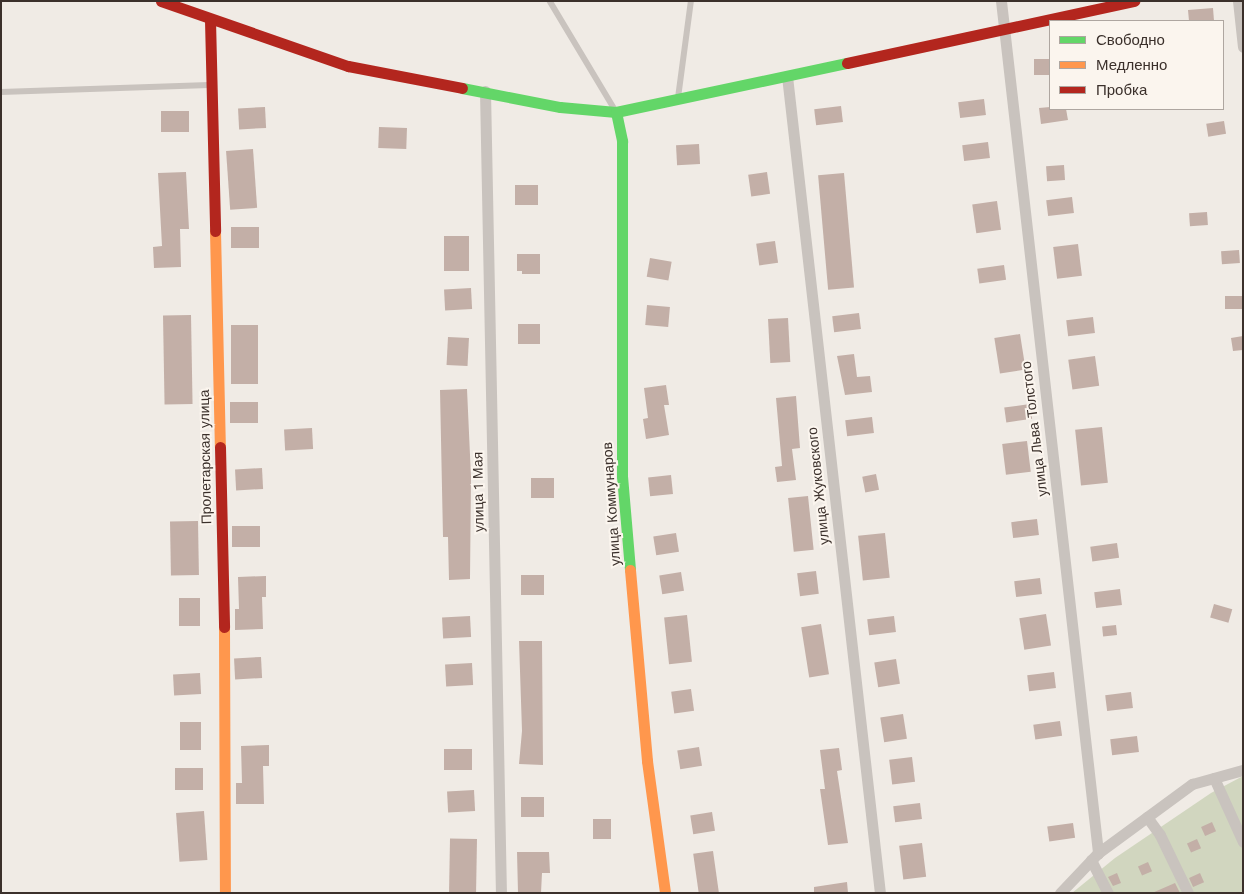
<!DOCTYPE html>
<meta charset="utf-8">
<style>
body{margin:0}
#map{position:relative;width:1244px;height:894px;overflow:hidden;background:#f0ebe5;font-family:"Work Sans",sans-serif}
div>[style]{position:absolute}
.green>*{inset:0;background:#d1d6bf}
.building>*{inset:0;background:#c3afa7;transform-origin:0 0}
.lane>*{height:5.5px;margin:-2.75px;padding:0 2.75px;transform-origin:2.75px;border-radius:2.75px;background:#c9c3be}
.street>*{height:11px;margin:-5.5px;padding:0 5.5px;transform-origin:5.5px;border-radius:5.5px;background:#c9c3be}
.fast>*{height:11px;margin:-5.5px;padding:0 5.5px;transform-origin:5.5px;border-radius:5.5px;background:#63d668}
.slow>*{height:11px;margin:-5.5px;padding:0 5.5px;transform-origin:5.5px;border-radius:5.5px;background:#ff974d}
.jam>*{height:11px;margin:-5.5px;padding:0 5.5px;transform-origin:5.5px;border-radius:5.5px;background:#b3261e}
span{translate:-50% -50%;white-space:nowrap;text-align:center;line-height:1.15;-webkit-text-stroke:4px #fbf5ee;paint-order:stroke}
.street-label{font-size:14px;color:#3b302b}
.frame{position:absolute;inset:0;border:2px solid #3b302b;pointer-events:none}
.legend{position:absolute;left:1049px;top:20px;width:175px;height:90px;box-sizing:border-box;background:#fbf5ee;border:1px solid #aea6a0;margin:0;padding:6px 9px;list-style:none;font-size:15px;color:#3b302b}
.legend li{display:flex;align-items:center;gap:10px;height:25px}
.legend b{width:25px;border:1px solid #aea6a0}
</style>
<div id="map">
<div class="green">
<div style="clip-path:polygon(1243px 776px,1243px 893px,1072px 893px,1115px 858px,1211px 793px)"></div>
</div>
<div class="building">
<div style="clip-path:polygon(1213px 8px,1214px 21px,1189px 21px,1188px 10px)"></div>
<div style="left:1050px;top:59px;width:16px;height:16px;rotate:90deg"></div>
<div style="left:984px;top:99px;width:16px;height:26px;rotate:83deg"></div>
<div style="left:841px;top:106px;width:16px;height:27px;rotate:83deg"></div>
<div style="left:265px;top:107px;width:21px;height:27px;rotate:87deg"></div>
<div style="clip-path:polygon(1050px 107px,1066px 109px,1068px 120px,1041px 124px,1039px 108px)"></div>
<div style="left:189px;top:111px;width:21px;height:28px;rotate:90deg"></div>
<div style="left:1224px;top:121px;width:13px;height:18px;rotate:81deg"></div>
<div style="left:379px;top:127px;width:28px;height:21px;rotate:2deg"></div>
<div style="left:988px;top:142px;width:16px;height:26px;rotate:83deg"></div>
<div style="left:699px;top:144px;width:20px;height:23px;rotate:87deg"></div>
<div style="left:253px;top:149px;width:59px;height:27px;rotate:86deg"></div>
<div style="left:1064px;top:165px;width:15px;height:18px;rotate:86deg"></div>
<div style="clip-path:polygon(186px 172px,189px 229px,180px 229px,181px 267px,154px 268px,153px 247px,162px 246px,158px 173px)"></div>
<div style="left:767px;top:172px;width:22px;height:19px;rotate:82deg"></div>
<div style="left:844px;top:173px;width:115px;height:26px;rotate:85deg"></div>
<div style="left:515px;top:185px;width:23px;height:20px"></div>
<div style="left:1072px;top:197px;width:16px;height:26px;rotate:83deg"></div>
<div style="left:997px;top:201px;width:29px;height:25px;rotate:82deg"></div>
<div style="left:1207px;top:212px;width:13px;height:18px;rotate:86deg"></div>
<div style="left:259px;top:227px;width:21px;height:28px;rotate:90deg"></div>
<div style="left:444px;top:236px;width:25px;height:35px"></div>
<div style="left:775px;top:241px;width:22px;height:19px;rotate:82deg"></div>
<div style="left:1078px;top:244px;width:32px;height:25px;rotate:83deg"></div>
<div style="left:1239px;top:250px;width:13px;height:18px;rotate:86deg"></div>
<div style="clip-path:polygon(517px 254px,540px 254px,540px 274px,522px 274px,522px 271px,517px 271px)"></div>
<div style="left:650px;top:258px;width:22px;height:19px;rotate:10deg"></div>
<div style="left:1004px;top:265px;width:15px;height:27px;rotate:82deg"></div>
<div style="left:471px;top:288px;width:21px;height:27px;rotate:87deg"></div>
<div style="left:1243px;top:296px;width:13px;height:18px;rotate:90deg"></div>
<div style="left:647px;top:305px;width:23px;height:20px;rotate:5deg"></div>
<div style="left:859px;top:313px;width:16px;height:27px;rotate:83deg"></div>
<div style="left:191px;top:315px;width:89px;height:28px;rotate:89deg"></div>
<div style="left:1093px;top:317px;width:16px;height:27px;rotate:83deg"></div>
<div style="left:788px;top:318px;width:44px;height:20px;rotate:87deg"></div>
<div style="left:518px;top:324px;width:22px;height:20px"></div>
<div style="left:231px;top:325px;width:27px;height:59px"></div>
<div style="left:1020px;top:334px;width:36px;height:26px;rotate:81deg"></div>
<div style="clip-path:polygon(1243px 336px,1243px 350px,1233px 351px,1231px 338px)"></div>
<div style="left:448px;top:337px;width:21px;height:28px;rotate:3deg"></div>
<div style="clip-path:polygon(854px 354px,857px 377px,870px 376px,872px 392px,845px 395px,837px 356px)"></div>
<div style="left:1095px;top:356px;width:30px;height:27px;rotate:82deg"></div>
<div style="clip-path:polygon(666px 385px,669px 405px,664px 405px,669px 435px,646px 439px,643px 419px,648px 418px,644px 388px)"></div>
<div style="clip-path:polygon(467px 389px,471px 477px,470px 579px,449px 580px,448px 537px,443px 537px,440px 390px)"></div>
<div style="clip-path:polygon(796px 396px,800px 448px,792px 449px,796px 480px,777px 482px,775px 467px,782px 466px,776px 398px)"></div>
<div style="left:258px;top:402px;width:21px;height:28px;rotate:90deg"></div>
<div style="left:1030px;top:404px;width:15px;height:26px;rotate:82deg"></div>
<div style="left:872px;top:417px;width:16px;height:27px;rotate:83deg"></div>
<div style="left:1102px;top:427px;width:56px;height:27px;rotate:84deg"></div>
<div style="left:312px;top:428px;width:21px;height:28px;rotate:87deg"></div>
<div style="left:1027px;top:441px;width:31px;height:25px;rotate:83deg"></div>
<div style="left:262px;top:468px;width:21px;height:27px;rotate:87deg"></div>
<div style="left:876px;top:474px;width:16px;height:14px;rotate:79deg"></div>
<div style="left:671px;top:475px;width:19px;height:23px;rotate:84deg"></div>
<div style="left:554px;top:478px;width:20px;height:23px;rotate:90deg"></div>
<div style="left:808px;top:496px;width:54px;height:20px;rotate:84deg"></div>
<div style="left:1037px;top:519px;width:16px;height:26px;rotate:83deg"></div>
<div style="left:198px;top:521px;width:54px;height:28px;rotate:89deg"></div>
<div style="left:260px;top:526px;width:21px;height:28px;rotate:90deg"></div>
<div style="left:676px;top:533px;width:19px;height:23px;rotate:81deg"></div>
<div style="left:885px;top:533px;width:45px;height:27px;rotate:84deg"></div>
<div style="left:1117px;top:543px;width:15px;height:27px;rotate:82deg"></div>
<div style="left:816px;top:571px;width:23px;height:19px;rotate:83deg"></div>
<div style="left:681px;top:572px;width:19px;height:22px;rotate:81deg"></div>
<div style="left:521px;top:575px;width:23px;height:20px"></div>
<div style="clip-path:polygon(266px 576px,266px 597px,262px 597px,263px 629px,235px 630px,235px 609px,239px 609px,238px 577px)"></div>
<div style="left:1040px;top:578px;width:16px;height:26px;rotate:83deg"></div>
<div style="left:1120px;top:589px;width:16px;height:26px;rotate:83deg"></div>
<div style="left:179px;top:598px;width:21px;height:28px"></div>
<div style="left:1214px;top:604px;width:19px;height:14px;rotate:16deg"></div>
<div style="left:1046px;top:614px;width:32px;height:27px;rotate:81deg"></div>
<div style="left:687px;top:615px;width:47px;height:23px;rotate:84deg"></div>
<div style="left:470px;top:616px;width:21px;height:28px;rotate:87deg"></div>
<div style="left:894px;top:616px;width:16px;height:27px;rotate:83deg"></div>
<div style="left:821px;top:624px;width:51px;height:20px;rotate:81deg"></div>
<div style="left:1116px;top:625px;width:10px;height:14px;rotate:84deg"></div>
<div style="clip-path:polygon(519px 641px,542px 641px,543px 765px,519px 764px,522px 731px)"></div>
<div style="left:261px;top:657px;width:21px;height:27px;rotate:87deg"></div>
<div style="left:896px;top:659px;width:25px;height:22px;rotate:81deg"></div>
<div style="left:472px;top:663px;width:22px;height:27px;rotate:87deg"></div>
<div style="left:1054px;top:672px;width:16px;height:27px;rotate:83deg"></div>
<div style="left:200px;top:673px;width:21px;height:27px;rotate:87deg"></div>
<div style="left:691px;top:689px;width:22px;height:20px;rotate:82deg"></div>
<div style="left:1131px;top:692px;width:16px;height:26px;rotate:83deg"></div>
<div style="left:903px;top:714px;width:25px;height:23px;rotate:81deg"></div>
<div style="left:1060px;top:721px;width:15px;height:27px;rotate:82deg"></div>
<div style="left:180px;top:722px;width:21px;height:28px"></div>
<div style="left:1137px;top:736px;width:16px;height:27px;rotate:83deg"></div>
<div style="clip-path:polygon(269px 745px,269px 766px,263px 766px,264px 804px,236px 804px,236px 783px,242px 783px,241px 746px)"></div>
<div style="left:699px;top:747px;width:19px;height:22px;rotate:81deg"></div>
<div style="clip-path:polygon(839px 748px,842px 770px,837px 771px,848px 843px,828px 845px,820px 789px,825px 789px,820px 750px)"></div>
<div style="left:472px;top:749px;width:21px;height:28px;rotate:90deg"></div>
<div style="left:912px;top:757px;width:25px;height:23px;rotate:83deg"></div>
<div style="left:203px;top:768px;width:22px;height:28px;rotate:90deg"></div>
<div style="left:474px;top:790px;width:21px;height:27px;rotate:87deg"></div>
<div style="left:544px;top:797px;width:20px;height:23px;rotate:90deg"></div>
<div style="left:920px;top:803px;width:16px;height:27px;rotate:83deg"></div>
<div style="left:204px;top:811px;width:49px;height:28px;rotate:86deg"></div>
<div style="left:712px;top:812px;width:19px;height:22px;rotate:81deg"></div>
<div style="left:593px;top:819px;width:18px;height:20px"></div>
<div style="left:1212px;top:822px;width:10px;height:12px;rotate:66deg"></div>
<div style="left:1073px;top:823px;width:15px;height:26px;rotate:82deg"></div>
<div style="left:477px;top:839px;width:54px;height:27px;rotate:91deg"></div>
<div style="left:1197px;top:839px;width:10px;height:11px;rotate:66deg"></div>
<div style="left:922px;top:843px;width:34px;height:23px;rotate:83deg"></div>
<div style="left:713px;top:851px;width:42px;height:20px;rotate:82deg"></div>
<div style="clip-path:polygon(517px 852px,549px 852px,550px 873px,542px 873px,541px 893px,518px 893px)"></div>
<div style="left:1148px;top:862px;width:10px;height:11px;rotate:66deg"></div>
<div style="clip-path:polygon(1117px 873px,1121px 883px,1113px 886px,1108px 877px)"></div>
<div style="left:1200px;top:873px;width:10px;height:12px;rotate:66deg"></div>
<div style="clip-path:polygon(847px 882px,848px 893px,814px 893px,814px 887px)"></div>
<div style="clip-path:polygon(1175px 883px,1180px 893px,1152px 893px)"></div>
</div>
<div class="lane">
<div style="left:550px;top:1px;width:125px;rotate:59.1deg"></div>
<div style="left:1px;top:92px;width:208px;rotate:-1.9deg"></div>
<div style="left:678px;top:98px;width:98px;rotate:-82.4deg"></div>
</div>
<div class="street">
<div style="left:1001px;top:1px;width:858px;rotate:83.5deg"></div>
<div style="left:1238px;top:1px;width:46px;rotate:83.8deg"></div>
<div style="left:787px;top:76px;width:822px;rotate:83.51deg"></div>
<div style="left:485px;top:91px;width:802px;rotate:88.86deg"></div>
<div style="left:1214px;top:778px;width:70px;rotate:65.6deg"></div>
<div style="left:1147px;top:817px;width:22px;rotate:54deg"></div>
<div style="left:1160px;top:835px;width:64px;rotate:64.2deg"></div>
<div style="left:1091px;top:860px;width:37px;rotate:63deg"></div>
<div style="left:1060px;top:893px;width:55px;rotate:-46.5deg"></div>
<div style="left:1098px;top:853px;width:117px;rotate:-36.3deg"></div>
<div style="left:1192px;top:784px;width:53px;rotate:-15.4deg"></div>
</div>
<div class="fast">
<div style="left:462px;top:88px;width:100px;rotate:11deg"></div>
<div style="left:560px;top:107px;width:56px;rotate:5.1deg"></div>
<div style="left:616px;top:112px;width:236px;rotate:-12deg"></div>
<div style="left:616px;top:112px;width:30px;rotate:78deg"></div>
<div style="left:622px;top:141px;width:335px;rotate:90deg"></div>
<div style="left:622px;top:476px;width:94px;rotate:85.1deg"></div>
</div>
<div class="slow">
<div style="left:215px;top:231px;width:216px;rotate:88.7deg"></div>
<div style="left:630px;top:570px;width:192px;rotate:84.9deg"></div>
<div style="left:647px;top:761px;width:133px;rotate:82.2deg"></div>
<div style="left:224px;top:627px;width:266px;rotate:89.8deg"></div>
</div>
<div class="jam">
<div style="left:161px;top:1px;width:198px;rotate:19.2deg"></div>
<div style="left:348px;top:66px;width:116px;rotate:10.9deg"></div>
<div style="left:210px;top:20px;width:211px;rotate:88.6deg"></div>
<div style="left:847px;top:63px;width:294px;rotate:-12.2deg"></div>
<div style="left:220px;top:447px;width:180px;rotate:88.7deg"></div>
</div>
<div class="street-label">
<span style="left:1034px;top:429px;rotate:-97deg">улица Льва Толстого</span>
<span style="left:205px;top:457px;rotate:-91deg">Пролетарская улица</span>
<span style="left:818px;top:486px;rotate:-96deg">улица Жуковского</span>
<span style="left:478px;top:492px;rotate:-91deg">улица 1 Мая</span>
<span style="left:611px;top:504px;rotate:-94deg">улица Коммунаров</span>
</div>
<div class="frame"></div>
<ul class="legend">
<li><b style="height:6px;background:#63d668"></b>Свободно</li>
<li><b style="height:6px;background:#ff974d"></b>Медленно</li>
<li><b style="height:6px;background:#b3261e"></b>Пробка</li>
</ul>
</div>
